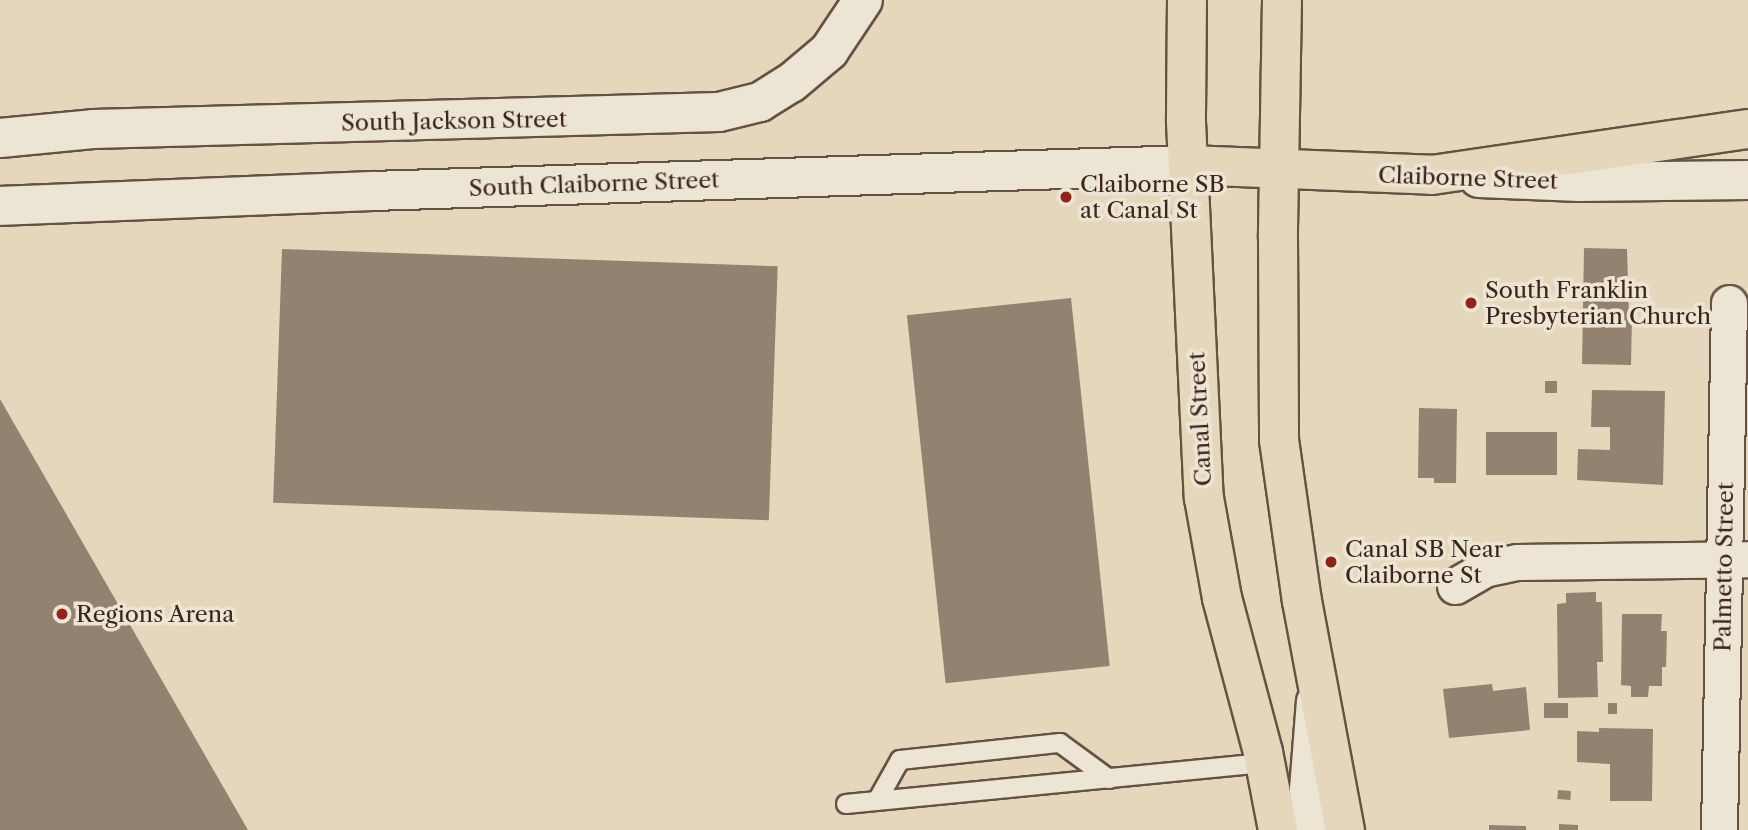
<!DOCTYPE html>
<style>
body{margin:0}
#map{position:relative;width:1748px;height:830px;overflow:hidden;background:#e4d7bb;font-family:"Libre Caslon Text",serif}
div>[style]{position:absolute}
.building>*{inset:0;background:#93826f;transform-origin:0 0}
.roads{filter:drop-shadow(2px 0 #665244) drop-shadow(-2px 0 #665244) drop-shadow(0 2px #665244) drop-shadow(0 -2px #665244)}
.service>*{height:18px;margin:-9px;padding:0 9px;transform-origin:9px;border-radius:9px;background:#ede5d3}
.minor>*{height:35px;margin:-17.5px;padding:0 17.5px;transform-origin:17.5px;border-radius:17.5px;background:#ede5d3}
.tertiary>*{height:38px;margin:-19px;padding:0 19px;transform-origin:19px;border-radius:19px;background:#ede5d3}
.primary>*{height:38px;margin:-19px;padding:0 19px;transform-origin:19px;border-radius:19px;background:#e4d7bb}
.motorway>*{height:38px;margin:-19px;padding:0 19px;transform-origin:19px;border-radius:19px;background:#e4d7bb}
.dots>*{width:19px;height:19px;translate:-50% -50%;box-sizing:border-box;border:4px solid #ede5d3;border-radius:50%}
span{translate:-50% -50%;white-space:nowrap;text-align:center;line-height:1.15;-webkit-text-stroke:7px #ede5d3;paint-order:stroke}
.street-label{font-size:23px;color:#3c251d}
.poi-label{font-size:23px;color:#3c251d}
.left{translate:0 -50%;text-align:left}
</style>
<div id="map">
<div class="building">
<div style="clip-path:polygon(1584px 248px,1627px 249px,1629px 317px,1632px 317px,1631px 365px,1582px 364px)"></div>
<div style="left:282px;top:249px;width:496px;height:254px;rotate:2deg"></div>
<div style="left:1071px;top:298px;width:370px;height:165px;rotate:84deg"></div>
<div style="left:1545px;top:381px;width:12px;height:12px"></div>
<div style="clip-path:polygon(1592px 390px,1665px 391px,1663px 485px,1577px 480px,1578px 449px,1610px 450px,1610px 427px,1591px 427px)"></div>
<div style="clip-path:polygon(0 399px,248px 830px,0 830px)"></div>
<div style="clip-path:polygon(1419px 408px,1457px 409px,1456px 483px,1434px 483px,1434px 478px,1418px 478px)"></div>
<div style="left:1486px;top:432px;width:71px;height:43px"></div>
<div style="clip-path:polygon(1596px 592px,1596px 602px,1602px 602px,1603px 662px,1597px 662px,1598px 697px,1558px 698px,1557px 604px,1566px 603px,1566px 593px)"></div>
<div style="clip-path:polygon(1622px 614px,1662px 614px,1661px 631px,1667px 631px,1666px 667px,1662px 667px,1662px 686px,1649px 686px,1648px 697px,1631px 697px,1631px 686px,1621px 685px)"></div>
<div style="clip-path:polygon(1492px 684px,1493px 691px,1526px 687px,1530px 730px,1449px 738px,1443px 689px)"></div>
<div style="left:1544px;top:703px;width:24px;height:15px"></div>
<div style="left:1608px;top:703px;width:9px;height:11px"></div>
<div style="clip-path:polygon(1599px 728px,1653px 729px,1652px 801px,1610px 801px,1610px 764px,1577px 762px,1577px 731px,1599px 732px)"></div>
<div style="left:1558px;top:790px;width:13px;height:9px;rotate:4deg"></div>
<div style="clip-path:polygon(1559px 824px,1578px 825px,1578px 830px,1559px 830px)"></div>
<div style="clip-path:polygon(1489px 825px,1526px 826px,1526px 830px,1489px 830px)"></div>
</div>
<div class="roads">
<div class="service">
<div style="left:877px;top:801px;width:47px;rotate:-60.7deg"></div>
<div style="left:900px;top:760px;width:161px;rotate:-6.1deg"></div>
<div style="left:1060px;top:743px;width:61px;rotate:36.3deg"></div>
<div style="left:846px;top:804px;width:422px;rotate:-5.6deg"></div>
</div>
<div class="minor">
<div style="left:1455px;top:586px;width:34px;rotate:-30deg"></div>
<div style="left:1484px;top:569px;width:34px;rotate:-12deg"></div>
<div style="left:1517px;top:562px;width:230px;rotate:-0.7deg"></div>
<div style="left:1312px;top:830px;width:41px;rotate:-97deg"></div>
<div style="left:1307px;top:789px;width:88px;rotate:-85.5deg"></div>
<div style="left:1719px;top:830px;width:527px;rotate:-88.91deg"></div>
</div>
<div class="tertiary">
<div style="left:0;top:138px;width:93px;rotate:-5.5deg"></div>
<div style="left:93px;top:129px;width:626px;rotate:-1.56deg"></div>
<div style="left:719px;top:112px;width:42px;rotate:-13.7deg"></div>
<div style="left:760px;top:102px;width:36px;rotate:-32deg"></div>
<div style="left:791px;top:83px;width:50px;rotate:-40.1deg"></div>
<div style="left:829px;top:51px;width:61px;rotate:-56.3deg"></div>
<div style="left:1479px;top:178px;width:101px;rotate:2.3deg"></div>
<div style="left:1580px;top:182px;width:168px;rotate:-0.7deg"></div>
<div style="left:0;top:206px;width:372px;rotate:-2.3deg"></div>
<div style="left:372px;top:191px;width:816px;rotate:-1.82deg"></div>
</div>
<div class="primary">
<div style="left:1187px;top:0;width:122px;rotate:90.5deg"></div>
<div style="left:1186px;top:122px;width:376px;rotate:87.3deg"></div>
<div style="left:1204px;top:498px;width:102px;rotate:79.8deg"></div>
<div style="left:1222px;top:598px;width:159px;rotate:75.1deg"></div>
<div style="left:1263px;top:752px;width:79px;rotate:79.1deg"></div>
<div style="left:1282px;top:0;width:238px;rotate:91deg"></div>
<div style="left:1278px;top:238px;width:202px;rotate:89.7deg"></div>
<div style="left:1279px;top:440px;width:163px;rotate:81.9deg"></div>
<div style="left:1302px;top:601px;width:233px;rotate:79.4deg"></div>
<div style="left:1188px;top:165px;width:244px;rotate:2.3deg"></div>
</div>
<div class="motorway">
<div style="left:1432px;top:175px;width:319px;rotate:-8.3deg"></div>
</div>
</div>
<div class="dots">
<div style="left:1066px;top:197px;background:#8f2418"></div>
<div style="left:1471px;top:303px;background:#8f2418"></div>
<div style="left:1331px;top:562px;background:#8f2418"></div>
<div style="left:62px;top:614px;background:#8f2418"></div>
</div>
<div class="street-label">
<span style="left:454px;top:121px;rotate:-1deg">South Jackson Street</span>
<span style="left:1468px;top:178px;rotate:2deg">Claiborne Street</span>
<span style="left:594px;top:184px;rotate:-2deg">South Claiborne Street</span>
<span style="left:1200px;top:419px;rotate:-93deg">Canal Street</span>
<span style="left:1724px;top:567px;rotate:-89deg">Palmetto Street</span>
</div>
<div class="poi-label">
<span class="left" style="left:1080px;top:197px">Claiborne SB<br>at Canal St</span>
<span class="left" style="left:1485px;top:303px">South Franklin<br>Presbyterian Church</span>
<span class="left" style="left:1345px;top:562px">Canal SB Near<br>Claiborne St</span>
<span class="left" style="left:76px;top:614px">Regions Arena</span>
</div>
</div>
